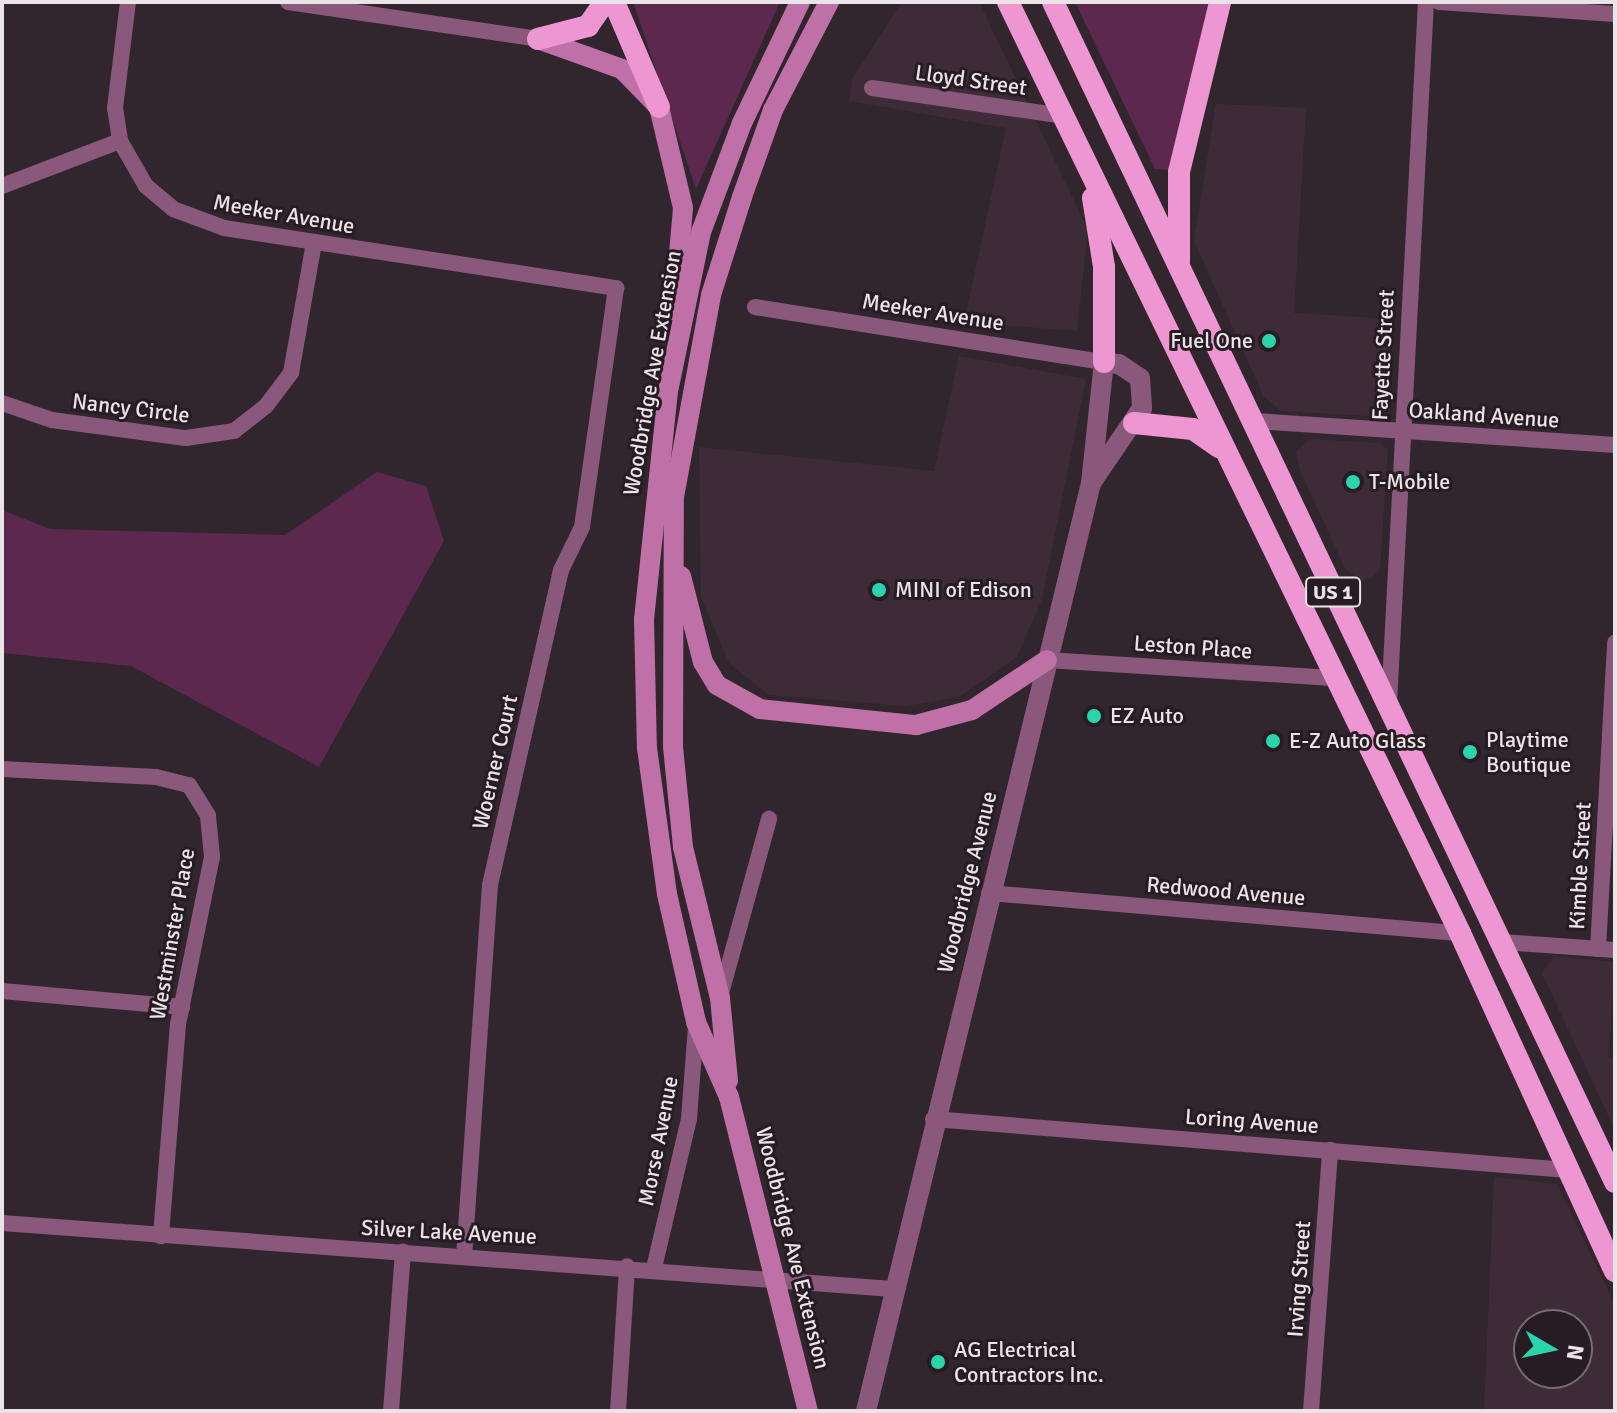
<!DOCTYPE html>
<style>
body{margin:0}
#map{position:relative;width:1617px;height:1413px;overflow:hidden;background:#31262d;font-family:Signika,sans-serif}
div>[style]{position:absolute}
.built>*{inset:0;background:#3d2c37}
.green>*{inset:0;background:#5c284e}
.minor>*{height:16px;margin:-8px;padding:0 8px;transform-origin:8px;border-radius:8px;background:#89587a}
.tertiary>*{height:20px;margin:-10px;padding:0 10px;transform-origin:10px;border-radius:10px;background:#89587a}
.secondary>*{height:20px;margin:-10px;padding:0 10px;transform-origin:10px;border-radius:10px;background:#bf70a7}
.trunk>*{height:22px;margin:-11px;padding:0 11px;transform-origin:11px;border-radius:11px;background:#ee96d2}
.dots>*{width:22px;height:22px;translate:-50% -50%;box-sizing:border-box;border:4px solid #271c23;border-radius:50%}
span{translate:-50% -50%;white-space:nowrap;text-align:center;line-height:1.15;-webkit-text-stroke:6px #271c23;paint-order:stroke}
.shield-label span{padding:2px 6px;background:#271c23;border:2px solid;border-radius:6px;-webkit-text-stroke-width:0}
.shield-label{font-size:20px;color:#eae3e8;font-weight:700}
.street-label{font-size:22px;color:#eae3e8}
.poi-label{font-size:22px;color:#eae3e8}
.right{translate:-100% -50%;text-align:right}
.left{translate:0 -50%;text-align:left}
.frame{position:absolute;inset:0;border:4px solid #eae3e8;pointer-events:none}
.north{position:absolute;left:1513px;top:1309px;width:80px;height:80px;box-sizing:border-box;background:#271c23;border:2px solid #756c72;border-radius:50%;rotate:99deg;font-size:22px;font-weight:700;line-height:32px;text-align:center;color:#eae3e8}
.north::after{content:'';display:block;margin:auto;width:28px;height:36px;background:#2ad5ac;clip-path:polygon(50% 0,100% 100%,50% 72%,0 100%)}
</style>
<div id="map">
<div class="built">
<div style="clip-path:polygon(902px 2px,979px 2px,1088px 230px,1077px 331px,964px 322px,1006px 128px,849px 101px,852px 79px)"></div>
<div style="clip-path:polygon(1216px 104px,1306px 108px,1294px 313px,1392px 319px,1386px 417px,1281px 411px,1264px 397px,1194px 241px)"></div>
<div style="clip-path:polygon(959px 356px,1086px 379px,1042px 599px,1017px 657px,959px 697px,906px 706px,769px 695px,729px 663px,701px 597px,699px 447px,934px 471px)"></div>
<div style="clip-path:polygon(1310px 439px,1380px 443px,1388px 450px,1380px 569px,1372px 578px,1362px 581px,1346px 570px,1300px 471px,1296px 451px)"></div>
<div style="clip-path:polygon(1554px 956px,1615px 962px,1608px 1058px,1615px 1059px,1615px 1130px,1542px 973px)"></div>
<div style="clip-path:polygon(evenodd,1494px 1177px,1557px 1184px,1615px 1305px,1615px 1411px,1484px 1411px,1494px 1177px,1577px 1325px,1577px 1373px,1529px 1373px,1529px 1325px,1577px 1325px)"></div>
</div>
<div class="green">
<div style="clip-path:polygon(633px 2px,780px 2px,696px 189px)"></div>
<div style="clip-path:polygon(1075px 2px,1213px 2px,1170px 170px,1155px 169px)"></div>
<div style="clip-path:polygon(377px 472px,426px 486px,444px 541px,319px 767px,131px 666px,2px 653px,2px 510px,50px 529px,285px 535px)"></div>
</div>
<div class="minor">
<div style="left:128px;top:2px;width:107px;rotate:97deg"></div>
<div style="left:115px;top:108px;width:33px;rotate:81deg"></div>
<div style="left:120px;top:141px;width:52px;rotate:60deg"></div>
<div style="left:146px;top:186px;width:35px;rotate:40deg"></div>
<div style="left:173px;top:209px;width:54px;rotate:20.4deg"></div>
<div style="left:224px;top:228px;width:397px;rotate:8.7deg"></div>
<div style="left:616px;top:288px;width:241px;rotate:98.1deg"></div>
<div style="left:582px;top:527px;width:48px;rotate:116deg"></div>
<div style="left:561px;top:570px;width:323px;rotate:102.7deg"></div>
<div style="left:490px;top:885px;width:370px;rotate:94deg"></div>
<div style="left:288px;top:2px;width:253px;rotate:8.4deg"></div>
<div style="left:1439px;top:2px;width:176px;rotate:3.9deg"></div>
<div style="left:872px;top:88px;width:193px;rotate:8.3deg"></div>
<div style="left:2px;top:186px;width:126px;rotate:-20.9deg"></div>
<div style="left:755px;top:307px;width:353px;rotate:9deg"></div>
<div style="left:2px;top:403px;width:53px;rotate:18.8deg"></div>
<div style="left:52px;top:420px;width:135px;rotate:7.7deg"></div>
<div style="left:186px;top:438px;width:49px;rotate:-8.3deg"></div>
<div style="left:234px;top:431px;width:41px;rotate:-38deg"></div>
<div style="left:266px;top:406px;width:41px;rotate:-52.9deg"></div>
<div style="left:291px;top:373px;width:133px;rotate:-80deg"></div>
<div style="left:1255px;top:421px;width:361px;rotate:3.8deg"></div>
<div style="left:1047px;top:660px;width:290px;rotate:3.6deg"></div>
<div style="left:1389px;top:703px;width:702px;rotate:-86.98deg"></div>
<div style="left:2px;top:769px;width:154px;rotate:3deg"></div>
<div style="left:156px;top:777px;width:34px;rotate:14deg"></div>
<div style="left:189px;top:785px;width:36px;rotate:58deg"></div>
<div style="left:208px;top:816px;width:41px;rotate:84.4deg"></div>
<div style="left:212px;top:857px;width:170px;rotate:101.5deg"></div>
<div style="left:178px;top:1024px;width:213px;rotate:94.6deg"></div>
<div style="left:989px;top:893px;width:473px;rotate:4.9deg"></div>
<div style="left:1503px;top:942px;width:112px;rotate:4.1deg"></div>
<div style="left:1598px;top:949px;width:307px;rotate:-86.8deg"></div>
<div style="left:2px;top:991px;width:181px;rotate:5.1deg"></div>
<div style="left:720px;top:997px;width:185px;rotate:-74.6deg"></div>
<div style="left:933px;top:1119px;width:636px;rotate:4.6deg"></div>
<div style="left:2px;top:1223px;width:893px;rotate:4.24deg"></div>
<div style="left:654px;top:1268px;width:153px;rotate:-76.8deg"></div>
<div style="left:689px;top:1119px;width:93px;rotate:-85.7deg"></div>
<div style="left:391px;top:1411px;width:160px;rotate:-85.7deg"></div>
<div style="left:618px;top:1411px;width:145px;rotate:-86.4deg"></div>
<div style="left:1311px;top:1411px;width:262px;rotate:-85.8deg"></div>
</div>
<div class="tertiary">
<div style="left:866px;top:1411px;width:955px;rotate:-76.37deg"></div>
<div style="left:1091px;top:483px;width:122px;rotate:-83.9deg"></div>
<div style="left:1104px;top:362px;width:15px;rotate:8deg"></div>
<div style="left:1119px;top:364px;width:25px;rotate:34deg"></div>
<div style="left:1140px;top:378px;width:30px;rotate:86deg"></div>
<div style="left:1142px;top:408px;width:91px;rotate:124.2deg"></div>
</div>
<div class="secondary">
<div style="left:800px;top:2px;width:134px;rotate:115.6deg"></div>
<div style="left:742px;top:123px;width:116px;rotate:110.6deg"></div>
<div style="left:701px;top:232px;width:162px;rotate:101.7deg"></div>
<div style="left:668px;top:391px;width:229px;rotate:96deg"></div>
<div style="left:644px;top:619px;width:129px;rotate:88.7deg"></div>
<div style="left:647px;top:748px;width:147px;rotate:82.2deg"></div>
<div style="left:667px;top:894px;width:131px;rotate:77.2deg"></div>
<div style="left:696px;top:1022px;width:82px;rotate:66.3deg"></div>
<div style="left:729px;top:1097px;width:324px;rotate:75.9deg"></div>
<div style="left:538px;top:39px;width:89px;rotate:19.7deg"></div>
<div style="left:622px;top:69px;width:53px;rotate:45.8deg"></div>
<div style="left:659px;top:107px;width:104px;rotate:76.6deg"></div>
<div style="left:683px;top:208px;width:103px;rotate:95deg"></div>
<div style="left:681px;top:576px;width:89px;rotate:75.7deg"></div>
<div style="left:703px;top:662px;width:27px;rotate:59deg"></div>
<div style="left:717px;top:685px;width:49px;rotate:29.2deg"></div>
<div style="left:760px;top:709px;width:157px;rotate:5.9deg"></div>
<div style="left:916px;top:725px;width:58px;rotate:-15deg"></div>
<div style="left:972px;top:710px;width:90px;rotate:-33.7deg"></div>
<div style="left:728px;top:1081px;width:83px;rotate:-95.5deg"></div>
<div style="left:720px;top:998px;width:155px;rotate:-103.8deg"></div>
<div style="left:683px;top:847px;width:101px;rotate:-95.7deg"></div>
<div style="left:673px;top:746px;width:249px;rotate:-89.8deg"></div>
<div style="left:674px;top:497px;width:205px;rotate:-79.6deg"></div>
<div style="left:711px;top:295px;width:103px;rotate:-72.4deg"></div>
<div style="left:742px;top:197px;width:92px;rotate:-70.4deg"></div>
<div style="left:773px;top:110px;width:122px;rotate:-62.6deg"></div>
</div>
<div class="trunk">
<div style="left:614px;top:2px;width:114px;rotate:66.8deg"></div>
<div style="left:1008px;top:2px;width:1035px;rotate:64.1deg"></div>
<div style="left:1460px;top:933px;width:372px;rotate:65.4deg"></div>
<div style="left:1053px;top:2px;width:1307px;rotate:64.53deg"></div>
<div style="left:538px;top:39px;width:52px;rotate:-14.6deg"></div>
<div style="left:588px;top:26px;width:29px;rotate:-55deg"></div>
<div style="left:1093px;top:198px;width:70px;rotate:80.9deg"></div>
<div style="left:1104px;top:267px;width:95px;rotate:90deg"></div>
<div style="left:1179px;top:261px;width:89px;rotate:-90deg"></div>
<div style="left:1179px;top:172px;width:175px;rotate:-76.4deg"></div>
<div style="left:1134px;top:423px;width:59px;rotate:5.8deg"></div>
<div style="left:1193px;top:429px;width:32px;rotate:35deg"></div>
</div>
<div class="dots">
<div style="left:1269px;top:341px;background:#2ad5ac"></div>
<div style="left:1353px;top:482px;background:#2ad5ac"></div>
<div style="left:879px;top:590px;background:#2ad5ac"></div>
<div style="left:1094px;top:716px;background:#2ad5ac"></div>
<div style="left:1273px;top:741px;background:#2ad5ac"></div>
<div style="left:1470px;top:752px;background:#2ad5ac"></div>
<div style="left:938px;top:1362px;background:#2ad5ac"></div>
</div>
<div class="shield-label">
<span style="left:1333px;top:592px">US 1</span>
</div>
<div class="street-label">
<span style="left:971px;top:80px;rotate:8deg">Lloyd Street</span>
<span style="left:284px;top:214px;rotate:10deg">Meeker Avenue</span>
<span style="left:933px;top:312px;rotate:9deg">Meeker Avenue</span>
<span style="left:1383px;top:355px;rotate:-87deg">Fayette Street</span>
<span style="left:652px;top:373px;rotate:-80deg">Woodbridge Ave Extension</span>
<span style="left:131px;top:408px;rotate:7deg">Nancy Circle</span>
<span style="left:1484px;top:415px;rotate:4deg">Oakland Avenue</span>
<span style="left:1193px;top:647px;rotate:4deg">Leston Place</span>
<span style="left:495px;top:762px;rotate:-77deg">Woerner Court</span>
<span style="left:1580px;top:866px;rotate:-87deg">Kimble Street</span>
<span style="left:967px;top:882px;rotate:-76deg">Woodbridge Avenue</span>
<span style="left:1226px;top:891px;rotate:5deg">Redwood Avenue</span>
<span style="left:172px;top:934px;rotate:-80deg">Westminster Place</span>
<span style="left:1252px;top:1121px;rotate:4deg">Loring Avenue</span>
<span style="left:658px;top:1141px;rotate:-79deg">Morse Avenue</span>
<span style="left:449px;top:1232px;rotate:3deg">Silver Lake Avenue</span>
<span style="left:793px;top:1248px;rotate:76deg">Woodbridge Ave Extension</span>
<span style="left:1299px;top:1279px;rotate:-86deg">Irving Street</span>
</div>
<div class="poi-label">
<span class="right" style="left:1253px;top:341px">Fuel One</span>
<span class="left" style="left:1369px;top:482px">T-Mobile</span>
<span class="left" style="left:895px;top:590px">MINI of Edison</span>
<span class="left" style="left:1110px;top:716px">EZ Auto</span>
<span class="left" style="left:1486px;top:752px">Playtime<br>Boutique</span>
<span class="left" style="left:1289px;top:741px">E-Z Auto Glass</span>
<span class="left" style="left:954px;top:1362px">AG Electrical<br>Contractors Inc.</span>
</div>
<div class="frame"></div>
<div class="north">N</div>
</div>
